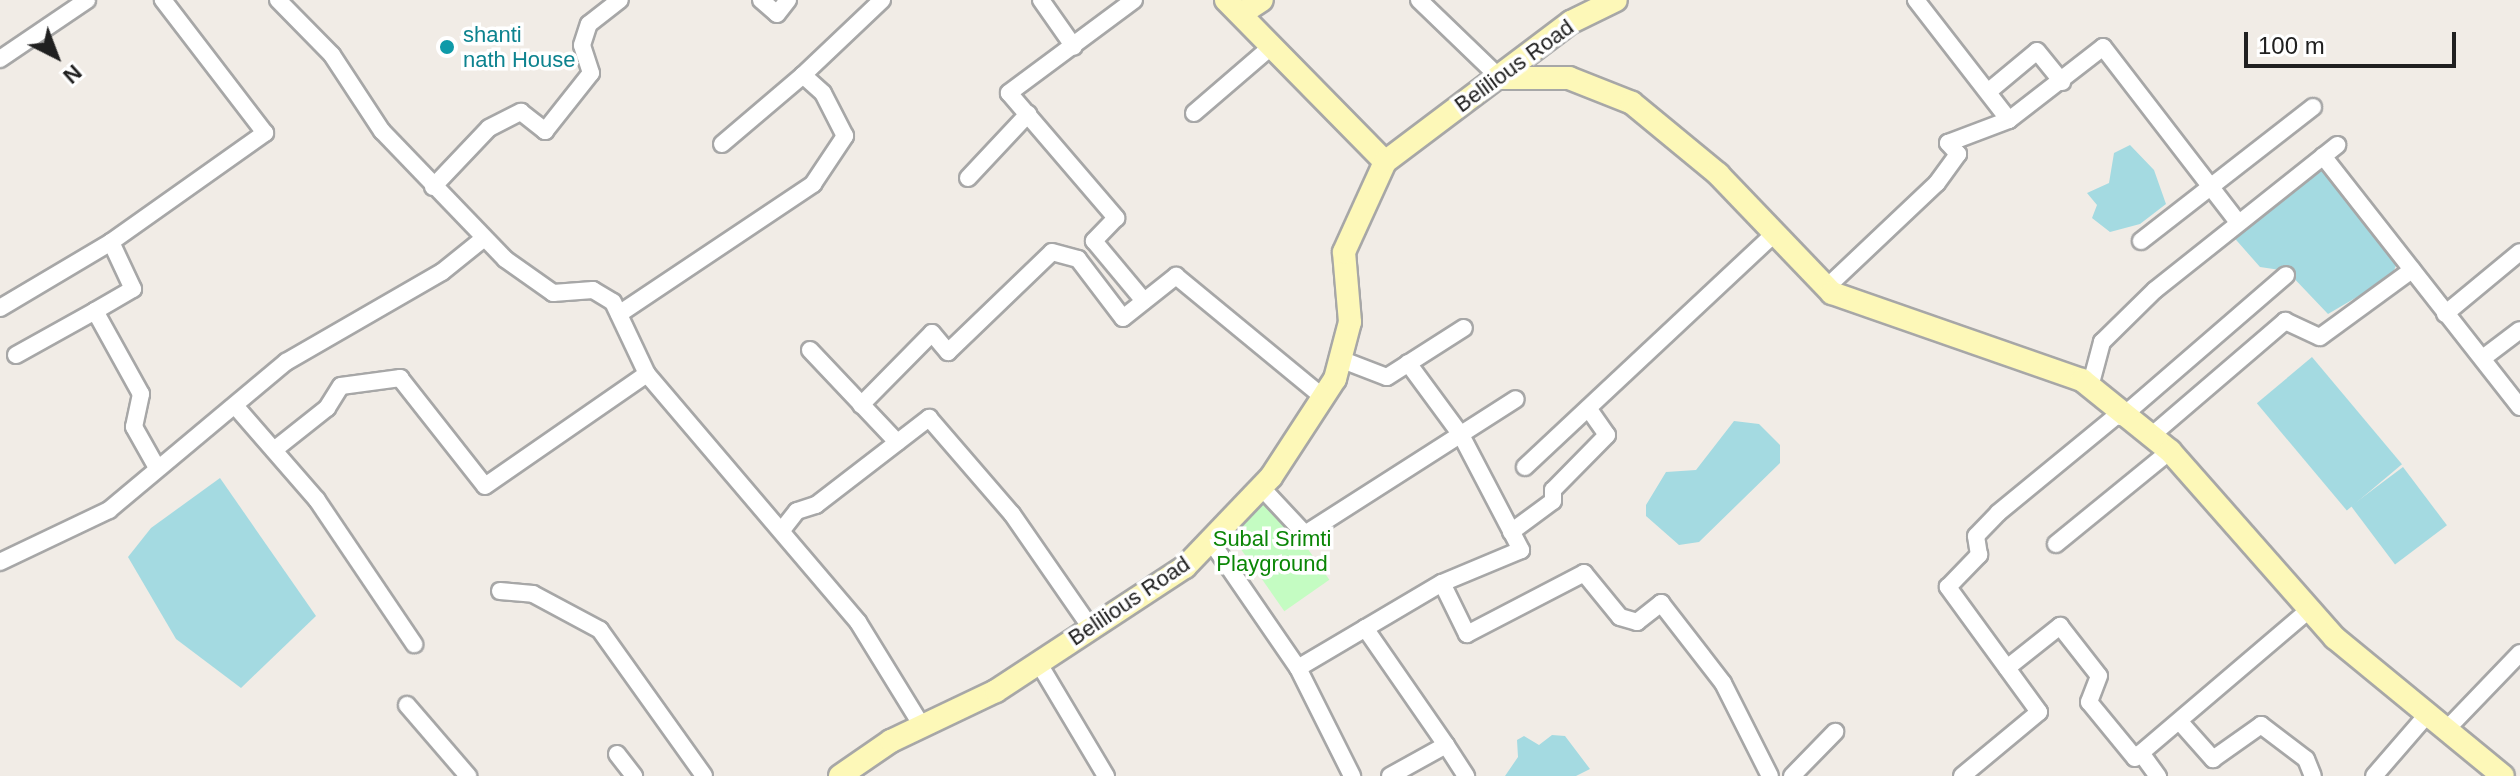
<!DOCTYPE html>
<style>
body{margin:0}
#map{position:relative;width:2520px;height:776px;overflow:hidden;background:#f1ece6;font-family:Helvetica,sans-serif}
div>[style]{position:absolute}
.park>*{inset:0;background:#c4fcc2;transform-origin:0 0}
.water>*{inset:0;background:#a4dae1;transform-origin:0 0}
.roads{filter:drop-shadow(2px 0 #a7a7a7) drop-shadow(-2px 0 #a7a7a7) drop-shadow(0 2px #a7a7a7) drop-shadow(0 -2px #a7a7a7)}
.street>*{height:16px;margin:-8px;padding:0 8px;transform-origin:8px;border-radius:8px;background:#fff}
.secondary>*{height:22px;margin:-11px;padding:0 11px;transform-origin:11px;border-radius:11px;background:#fdf8b8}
.dots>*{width:22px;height:22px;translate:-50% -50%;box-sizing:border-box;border:4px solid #fff;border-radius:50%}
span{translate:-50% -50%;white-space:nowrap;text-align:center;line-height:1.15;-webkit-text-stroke:7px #fff;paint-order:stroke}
.culture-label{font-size:22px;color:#0d838f}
.left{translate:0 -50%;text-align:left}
.street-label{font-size:22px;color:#202020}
.park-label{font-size:22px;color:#0b8606}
.north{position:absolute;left:16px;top:16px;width:80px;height:80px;-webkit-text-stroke:6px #fff;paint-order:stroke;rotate:138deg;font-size:22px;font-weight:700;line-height:32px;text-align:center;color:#202020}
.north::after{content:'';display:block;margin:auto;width:28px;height:36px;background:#202020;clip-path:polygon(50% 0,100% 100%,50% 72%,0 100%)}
.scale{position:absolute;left:2244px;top:32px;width:212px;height:36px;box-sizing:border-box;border:4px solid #202020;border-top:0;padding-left:10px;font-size:24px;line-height:28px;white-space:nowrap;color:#202020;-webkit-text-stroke:6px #fff;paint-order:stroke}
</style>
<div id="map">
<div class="park">
<div style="left:1268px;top:492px;width:107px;height:55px;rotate:55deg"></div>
</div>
<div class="water">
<div style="clip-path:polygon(2130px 145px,2154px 170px,2166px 204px,2140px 224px,2110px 232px,2092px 218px,2097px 205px,2087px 193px,2109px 183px,2114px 153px)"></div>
<div style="clip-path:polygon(2319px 164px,2399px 259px,2391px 277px,2328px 314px,2287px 271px,2260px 267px,2230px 233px)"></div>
<div style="left:2312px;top:357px;width:140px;height:72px;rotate:50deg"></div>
<div style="clip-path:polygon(1734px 421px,1759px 424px,1780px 445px,1780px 463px,1699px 542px,1679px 545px,1646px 516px,1646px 505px,1666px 472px,1696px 470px)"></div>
<div style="left:2403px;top:467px;width:73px;height:65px;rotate:53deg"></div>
<div style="clip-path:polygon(220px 478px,316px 616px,241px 688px,176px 639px,128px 557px,151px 528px)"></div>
<div style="clip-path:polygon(1552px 735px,1565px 736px,1590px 769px,1576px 776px,1505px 776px,1518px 757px,1517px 740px,1524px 736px,1539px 745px)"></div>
</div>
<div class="roads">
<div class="street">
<div style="left:278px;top:0;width:77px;rotate:45.5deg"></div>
<div style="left:332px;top:55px;width:91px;rotate:56.7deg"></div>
<div style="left:382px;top:131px;width:178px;rotate:46.1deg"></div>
<div style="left:505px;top:259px;width:59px;rotate:35.3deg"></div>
<div style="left:553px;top:293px;width:40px;rotate:-4.3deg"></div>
<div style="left:593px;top:290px;width:23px;rotate:31deg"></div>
<div style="left:613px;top:302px;width:80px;rotate:64.7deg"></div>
<div style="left:647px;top:374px;width:326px;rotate:49.6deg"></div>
<div style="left:858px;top:622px;width:122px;rotate:58.4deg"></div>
<div style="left:761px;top:0;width:21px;rotate:41deg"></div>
<div style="left:777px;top:14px;width:18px;rotate:-52deg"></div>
<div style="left:1041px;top:0;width:57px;rotate:54.9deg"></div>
<div style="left:1134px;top:0;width:156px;rotate:143.4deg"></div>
<div style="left:1009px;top:93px;width:165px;rotate:49.4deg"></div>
<div style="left:1116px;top:218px;width:32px;rotate:134deg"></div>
<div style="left:1094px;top:241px;width:78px;rotate:50.2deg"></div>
<div style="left:1419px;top:0;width:112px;rotate:43.9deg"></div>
<div style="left:0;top:59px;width:105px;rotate:-34.1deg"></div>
<div style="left:1989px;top:91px;width:62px;rotate:-39.8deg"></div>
<div style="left:2037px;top:51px;width:40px;rotate:51deg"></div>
<div style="left:1194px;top:113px;width:103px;rotate:-40.7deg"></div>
<div style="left:2009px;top:120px;width:119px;rotate:-37.8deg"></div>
<div style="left:2103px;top:47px;width:221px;rotate:52.4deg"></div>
<div style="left:722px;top:144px;width:106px;rotate:-40.4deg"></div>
<div style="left:2323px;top:156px;width:319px;rotate:51.9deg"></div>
<div style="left:968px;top:178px;width:88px;rotate:-46.8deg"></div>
<div style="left:433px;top:187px;width:81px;rotate:-46.5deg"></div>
<div style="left:489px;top:128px;width:36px;rotate:-27deg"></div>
<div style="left:521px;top:112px;width:31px;rotate:38deg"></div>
<div style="left:545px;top:131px;width:74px;rotate:-51.6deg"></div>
<div style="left:591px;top:73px;width:29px;rotate:-108deg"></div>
<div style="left:582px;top:45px;width:22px;rotate:-72deg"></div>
<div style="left:589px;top:24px;width:39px;rotate:-38deg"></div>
<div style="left:2141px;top:241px;width:218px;rotate:-37.9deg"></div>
<div style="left:1827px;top:287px;width:151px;rotate:-43.4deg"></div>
<div style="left:1937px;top:183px;width:36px;rotate:-54deg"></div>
<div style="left:1958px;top:154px;width:15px;rotate:-132deg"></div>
<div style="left:1948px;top:143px;width:65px;rotate:-20.7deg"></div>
<div style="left:2009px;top:120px;width:152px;rotate:-127.8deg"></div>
<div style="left:0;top:308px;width:129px;rotate:-30.7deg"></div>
<div style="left:619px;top:314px;width:234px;rotate:-33.8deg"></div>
<div style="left:813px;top:184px;width:58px;rotate:-56.3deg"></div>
<div style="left:845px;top:136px;width:48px;rotate:-117.1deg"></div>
<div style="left:823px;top:93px;width:27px;rotate:-138deg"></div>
<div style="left:803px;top:75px;width:109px;rotate:-43.5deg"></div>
<div style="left:2445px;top:314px;width:97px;rotate:-39.6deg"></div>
<div style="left:810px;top:350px;width:127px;rotate:46.6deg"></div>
<div style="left:16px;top:355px;width:90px;rotate:-29.1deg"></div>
<div style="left:2483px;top:358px;width:46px;rotate:-37.1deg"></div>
<div style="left:1340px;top:359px;width:50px;rotate:21deg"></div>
<div style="left:1387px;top:377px;width:91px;rotate:-32.5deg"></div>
<div style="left:1408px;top:363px;width:89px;rotate:53.6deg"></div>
<div style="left:1461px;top:435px;width:130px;rotate:62.4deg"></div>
<div style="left:1521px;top:550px;width:86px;rotate:157.3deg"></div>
<div style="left:2090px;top:387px;width:47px;rotate:-75.1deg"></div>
<div style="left:2102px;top:342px;width:74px;rotate:-44.5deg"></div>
<div style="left:2155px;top:290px;width:233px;rotate:-38.5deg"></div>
<div style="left:861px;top:405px;width:101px;rotate:-45.4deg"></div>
<div style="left:932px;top:333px;width:25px;rotate:50deg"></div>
<div style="left:948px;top:352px;width:144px;rotate:-43.9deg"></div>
<div style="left:1052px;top:252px;width:27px;rotate:15deg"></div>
<div style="left:1078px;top:259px;width:74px;rotate:52.7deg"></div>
<div style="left:1123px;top:318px;width:68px;rotate:-38.4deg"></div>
<div style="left:1176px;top:276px;width:190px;rotate:39.5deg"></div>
<div style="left:237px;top:408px;width:122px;rotate:49deg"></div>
<div style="left:317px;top:500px;width:174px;rotate:56deg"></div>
<div style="left:2124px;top:415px;width:214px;rotate:-40.8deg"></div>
<div style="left:2151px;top:436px;width:177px;rotate:-40.6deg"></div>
<div style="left:2285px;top:321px;width:38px;rotate:25deg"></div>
<div style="left:2320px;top:337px;width:114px;rotate:-36.1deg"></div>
<div style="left:274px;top:450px;width:68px;rotate:-38.4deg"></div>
<div style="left:327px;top:408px;width:26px;rotate:-58deg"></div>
<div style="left:341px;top:386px;width:60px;rotate:-7.7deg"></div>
<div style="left:400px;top:378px;width:137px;rotate:51.8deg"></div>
<div style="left:485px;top:486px;width:197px;rotate:-34.7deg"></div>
<div style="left:156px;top:466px;width:45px;rotate:-119.4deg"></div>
<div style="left:134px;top:427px;width:34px;rotate:-78deg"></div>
<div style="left:141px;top:394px;width:95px;rotate:-119deg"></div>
<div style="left:95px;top:311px;width:44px;rotate:-30.1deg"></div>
<div style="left:133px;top:289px;width:52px;rotate:-115.1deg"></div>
<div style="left:111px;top:242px;width:189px;rotate:-35.3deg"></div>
<div style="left:265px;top:133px;width:168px;rotate:-127.5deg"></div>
<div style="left:1525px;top:467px;width:342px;rotate:-43.1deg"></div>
<div style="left:1261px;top:487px;width:64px;rotate:46.9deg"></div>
<div style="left:1305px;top:534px;width:250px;rotate:-32.6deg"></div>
<div style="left:782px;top:530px;width:24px;rotate:-52deg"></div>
<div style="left:797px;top:511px;width:20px;rotate:-18deg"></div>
<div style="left:816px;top:505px;width:143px;rotate:-37.6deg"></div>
<div style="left:929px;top:418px;width:127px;rotate:49.2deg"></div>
<div style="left:1012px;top:514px;width:139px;rotate:55.3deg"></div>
<div style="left:1511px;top:532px;width:52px;rotate:-36.4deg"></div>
<div style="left:1553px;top:501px;width:11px;rotate:-90deg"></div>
<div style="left:1553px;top:490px;width:77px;rotate:-45.5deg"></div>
<div style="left:1607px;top:435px;width:32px;rotate:-125deg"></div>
<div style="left:1210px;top:540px;width:155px;rotate:55.5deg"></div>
<div style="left:1298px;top:668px;width:167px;rotate:-30.6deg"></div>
<div style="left:1442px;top:583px;width:57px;rotate:63.9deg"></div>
<div style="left:1467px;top:634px;width:132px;rotate:-27.5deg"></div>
<div style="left:1584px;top:573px;width:57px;rotate:50.7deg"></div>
<div style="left:1620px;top:617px;width:18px;rotate:16deg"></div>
<div style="left:1637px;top:622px;width:31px;rotate:-38deg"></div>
<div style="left:1661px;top:603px;width:101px;rotate:52.2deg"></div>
<div style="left:1723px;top:683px;width:104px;rotate:63.2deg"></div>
<div style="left:2056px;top:544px;width:147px;rotate:-39.2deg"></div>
<div style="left:0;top:562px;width:121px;rotate:-25.5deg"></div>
<div style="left:109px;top:510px;width:231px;rotate:-39.9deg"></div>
<div style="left:286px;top:362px;width:180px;rotate:-30deg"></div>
<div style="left:442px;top:272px;width:53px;rotate:-38.8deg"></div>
<div style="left:500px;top:591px;width:33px;rotate:5deg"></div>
<div style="left:533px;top:594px;width:76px;rotate:28.2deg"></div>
<div style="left:600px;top:630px;width:179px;rotate:54.5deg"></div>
<div style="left:1365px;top:628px;width:142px;rotate:55.3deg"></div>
<div style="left:1446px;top:745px;width:64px;rotate:151deg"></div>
<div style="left:1038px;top:662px;width:133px;rotate:59.2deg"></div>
<div style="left:1298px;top:668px;width:121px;rotate:63.4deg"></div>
<div style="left:2007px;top:668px;width:68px;rotate:-38.4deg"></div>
<div style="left:2060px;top:626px;width:63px;rotate:52deg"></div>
<div style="left:2099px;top:676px;width:28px;rotate:111deg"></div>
<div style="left:2089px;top:702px;width:72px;rotate:50.6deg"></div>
<div style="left:2135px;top:758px;width:230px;rotate:-40.4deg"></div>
<div style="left:407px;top:705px;width:94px;rotate:49.3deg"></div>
<div style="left:2180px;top:722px;width:50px;rotate:48.3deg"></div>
<div style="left:2213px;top:759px;width:59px;rotate:-35.3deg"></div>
<div style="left:2261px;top:725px;width:56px;rotate:37.1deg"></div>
<div style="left:2306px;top:759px;width:18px;rotate:68deg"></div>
<div style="left:2446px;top:730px;width:107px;rotate:-46.1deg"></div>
<div style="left:1446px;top:745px;width:37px;rotate:57deg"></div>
<div style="left:2141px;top:753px;width:29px;rotate:54deg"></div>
<div style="left:617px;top:754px;width:28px;rotate:52deg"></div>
<div style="left:1792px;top:776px;width:62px;rotate:-45.7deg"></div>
<div style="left:1962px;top:776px;width:100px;rotate:-39.7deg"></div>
<div style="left:2039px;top:712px;width:155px;rotate:-126.1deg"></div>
<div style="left:1948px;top:587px;width:45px;rotate:-45.9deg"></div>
<div style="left:1979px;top:555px;width:19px;rotate:-99deg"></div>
<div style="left:1976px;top:536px;width:32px;rotate:-46deg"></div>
<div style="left:1998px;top:513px;width:153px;rotate:-39.4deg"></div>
<div style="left:2116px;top:416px;width:14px;rotate:12deg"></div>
<div style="left:2374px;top:776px;width:79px;rotate:-49.1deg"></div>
</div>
<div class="secondary">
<div style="left:1226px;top:0;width:227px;rotate:45.5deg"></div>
<div style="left:1241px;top:14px;width:25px;rotate:-34deg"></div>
<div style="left:1500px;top:78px;width:69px"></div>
<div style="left:1569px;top:78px;width:68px;rotate:21.6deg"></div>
<div style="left:1632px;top:103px;width:112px;rotate:39.5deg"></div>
<div style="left:1718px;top:174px;width:165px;rotate:46.2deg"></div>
<div style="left:1832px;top:293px;width:265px;rotate:19.2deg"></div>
<div style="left:2082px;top:380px;width:113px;rotate:38.9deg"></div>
<div style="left:2170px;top:451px;width:249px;rotate:48.6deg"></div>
<div style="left:2335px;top:638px;width:217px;rotate:39.4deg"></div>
<div style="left:840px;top:776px;width:62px;rotate:-34.5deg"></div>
<div style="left:891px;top:741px;width:116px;rotate:-25.5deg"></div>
<div style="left:996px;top:691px;width:226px;rotate:-33.3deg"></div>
<div style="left:1185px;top:567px;width:124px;rotate:-46.3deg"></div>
<div style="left:1271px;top:477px;width:117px;rotate:-56.9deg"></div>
<div style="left:1335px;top:379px;width:59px;rotate:-75.3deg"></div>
<div style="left:1350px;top:322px;width:70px;rotate:-94.9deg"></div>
<div style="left:1344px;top:252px;width:99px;rotate:-65.5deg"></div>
<div style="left:1385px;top:162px;width:233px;rotate:-37deg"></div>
<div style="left:1571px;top:22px;width:50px;rotate:-26.1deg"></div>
</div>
</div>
<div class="dots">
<div style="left:447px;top:47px;background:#0f9aa8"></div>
</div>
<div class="culture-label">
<span class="left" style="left:463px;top:47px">shanti<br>nath House</span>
</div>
<div class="street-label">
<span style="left:1514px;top:66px;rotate:-36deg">Belilious Road</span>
<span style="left:1129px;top:601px;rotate:-34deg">Belilious Road</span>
</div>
<div class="park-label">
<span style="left:1272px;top:551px">Subal Srimti<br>Playground</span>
</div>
<div class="north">N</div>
<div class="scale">100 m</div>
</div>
